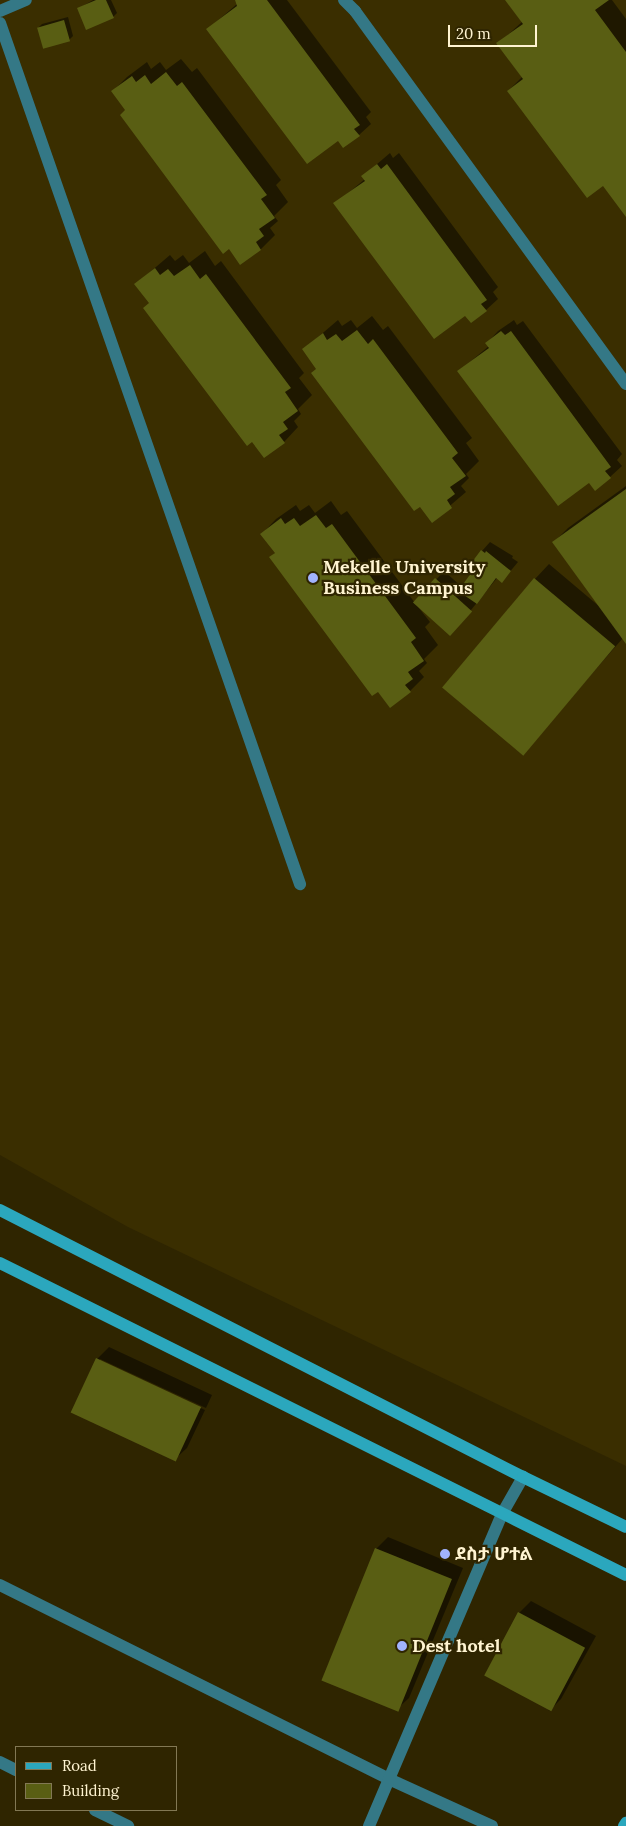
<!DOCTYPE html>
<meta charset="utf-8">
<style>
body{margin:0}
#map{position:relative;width:626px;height:1826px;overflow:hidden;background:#2f2500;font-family:Lora,"Noto Sans Ethiopic",serif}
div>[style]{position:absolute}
.built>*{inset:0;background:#3a2e00}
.shadow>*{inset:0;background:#0007}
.building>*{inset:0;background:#595e13;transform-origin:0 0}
.lane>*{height:12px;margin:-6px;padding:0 6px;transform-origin:6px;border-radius:6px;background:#347886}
.street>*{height:12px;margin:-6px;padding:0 6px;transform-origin:6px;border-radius:6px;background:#347886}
.secondary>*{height:12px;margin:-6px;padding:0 6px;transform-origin:6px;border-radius:6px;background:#2ba7bd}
.dots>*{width:14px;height:14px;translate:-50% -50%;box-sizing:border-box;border:2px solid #2f2500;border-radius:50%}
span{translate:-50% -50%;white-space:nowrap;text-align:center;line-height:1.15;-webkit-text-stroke:4.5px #2f2500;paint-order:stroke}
.poi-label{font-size:18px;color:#fff4d1;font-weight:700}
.left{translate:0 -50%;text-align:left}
.legend{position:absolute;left:15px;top:1746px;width:162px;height:65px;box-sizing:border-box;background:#2f2500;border:1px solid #827854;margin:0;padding:6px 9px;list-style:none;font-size:15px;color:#fff4d1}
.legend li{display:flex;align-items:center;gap:10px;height:25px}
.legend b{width:25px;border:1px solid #827854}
.scale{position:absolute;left:448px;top:25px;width:89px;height:22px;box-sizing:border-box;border:2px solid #fff4d1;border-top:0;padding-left:6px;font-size:15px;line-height:18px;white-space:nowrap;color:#fff4d1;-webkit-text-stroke:4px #2f2500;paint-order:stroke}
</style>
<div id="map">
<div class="built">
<div style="clip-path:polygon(0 0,626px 0,626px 1466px,128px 1227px,0 1155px)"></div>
</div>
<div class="shadow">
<div style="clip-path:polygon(93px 0,111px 0,117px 13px,113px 17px,78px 9px)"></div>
<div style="clip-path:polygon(237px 0,287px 0,371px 112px,366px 117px,371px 124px,359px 135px,338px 139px,208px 29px,237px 4px)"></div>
<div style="clip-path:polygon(507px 0,612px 0,626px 19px,626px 215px,603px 184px,508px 91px,522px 77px,498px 44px,523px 21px)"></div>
<div style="clip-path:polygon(68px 17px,73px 36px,69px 40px,38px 28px,42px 24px)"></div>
<div style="clip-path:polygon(181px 59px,192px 72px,197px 68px,281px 180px,276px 185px,288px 202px,274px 216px,278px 221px,270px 228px,275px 235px,261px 249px,241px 263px,113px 91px,127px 77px,147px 62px,151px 69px,160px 62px,166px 70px)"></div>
<div style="clip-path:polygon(390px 153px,393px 158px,399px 153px,498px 287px,493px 292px,498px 299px,486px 310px,465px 315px,335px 204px,365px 179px,363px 176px)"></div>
<div style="clip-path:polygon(205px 251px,215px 266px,221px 261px,304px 373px,299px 378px,312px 395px,298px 409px,301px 414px,294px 421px,298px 427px,284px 442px,150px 303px,136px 284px,170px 255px,175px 261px,183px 255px,189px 263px)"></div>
<div style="clip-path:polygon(372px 316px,383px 330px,388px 326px,472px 438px,466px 443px,479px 461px,466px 474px,469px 478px,461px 486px,466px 492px,432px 521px,304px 349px,338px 320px,342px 326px,351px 320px,357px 328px)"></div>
<div style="clip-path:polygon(514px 320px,517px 325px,523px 321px,622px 454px,617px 460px,622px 466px,610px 477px,589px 481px,459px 371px,489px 346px,487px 343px,498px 331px)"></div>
<div style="clip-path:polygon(626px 486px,626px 642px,623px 638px,523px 753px,535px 579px,549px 564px,600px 607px,554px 542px,568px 528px)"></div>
<div style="clip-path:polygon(331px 501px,341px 515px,347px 511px,415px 603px,444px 571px,462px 587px,478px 565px,482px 551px,490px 542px,513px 556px,512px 558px,518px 562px,502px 581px,497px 578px,458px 626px,419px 608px,430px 622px,425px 627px,438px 645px,424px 659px,427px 663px,419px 671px,424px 677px,410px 691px,271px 557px,276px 552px,262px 534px,276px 519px,296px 505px,300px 511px,309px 505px,315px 513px)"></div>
<div style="clip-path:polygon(109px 1347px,212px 1395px,206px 1408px,100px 1359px,100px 1362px,205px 1410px,187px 1448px,175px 1459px,97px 1359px)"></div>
<div style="clip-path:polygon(388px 1537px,463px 1568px,409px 1698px,397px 1709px,376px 1549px)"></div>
<div style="clip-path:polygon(531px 1601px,596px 1636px,561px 1699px,549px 1711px,519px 1613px)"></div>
</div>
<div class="building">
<div style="clip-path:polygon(96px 0,106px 0,114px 18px,86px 30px,77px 8px)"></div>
<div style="clip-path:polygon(235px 0,267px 0,360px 125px,354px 129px,360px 136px,343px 148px,338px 141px,307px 164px,206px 29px,237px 6px)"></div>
<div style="clip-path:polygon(505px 0,609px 0,595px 10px,626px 52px,626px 217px,603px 186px,587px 198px,507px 91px,523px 79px,496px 43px,523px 24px)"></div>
<div style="left:64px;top:20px;width:22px;height:28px;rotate:74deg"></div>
<div style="clip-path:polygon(166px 72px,177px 86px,182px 82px,267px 195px,261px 199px,275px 218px,259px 229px,264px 236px,256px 242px,261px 250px,240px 265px,229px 249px,223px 254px,120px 115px,125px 110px,111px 91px,132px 76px,136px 82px,145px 75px,151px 84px)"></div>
<div style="clip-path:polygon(377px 164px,381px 169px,387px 164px,487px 300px,481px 304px,487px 311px,471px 323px,465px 316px,434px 339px,333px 203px,365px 181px,361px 176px)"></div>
<div style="clip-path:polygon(190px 265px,200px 279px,206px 274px,291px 388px,285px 392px,298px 411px,283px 422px,288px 429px,279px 435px,285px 443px,264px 458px,252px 442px,247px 446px,143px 308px,149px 303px,134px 284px,155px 268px,160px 275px,168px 269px,174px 276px)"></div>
<div style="clip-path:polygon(357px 330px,368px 344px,373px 339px,458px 453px,452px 458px,466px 476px,450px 487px,455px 494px,447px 500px,452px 508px,432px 523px,420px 507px,414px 511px,311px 373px,316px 369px,302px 349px,323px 333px,327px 340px,336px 334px,342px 341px)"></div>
<div style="clip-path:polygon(501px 331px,505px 335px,511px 331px,611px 467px,605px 471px,611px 478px,595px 491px,589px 483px,558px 506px,457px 371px,489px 348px,485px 343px)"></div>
<div style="clip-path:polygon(626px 489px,626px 644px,552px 542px)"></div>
<div style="clip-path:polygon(316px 515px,326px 528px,332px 524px,416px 638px,411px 642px,424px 661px,408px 672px,413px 679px,405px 685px,411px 692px,390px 708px,378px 692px,372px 696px,269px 557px,275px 553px,260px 534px,281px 518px,285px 524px,294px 518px,300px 526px)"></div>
<div style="clip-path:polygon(481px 550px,485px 553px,486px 551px,511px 571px,502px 583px,496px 578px,477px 604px,458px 591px,477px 565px,472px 562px)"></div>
<div style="left:435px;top:578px;width:50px;height:33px;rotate:42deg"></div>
<div style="left:534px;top:578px;width:106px;height:143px;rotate:40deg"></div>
<div style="left:96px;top:1358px;width:116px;height:60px;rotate:25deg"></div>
<div style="left:375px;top:1548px;width:83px;height:143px;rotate:22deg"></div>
<div style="left:518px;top:1612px;width:76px;height:72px;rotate:28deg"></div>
</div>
<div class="lane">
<div style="left:344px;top:0;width:16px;rotate:45deg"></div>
<div style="left:355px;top:11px;width:461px;rotate:54deg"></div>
<div style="left:0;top:11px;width:28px;rotate:-23deg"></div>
<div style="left:0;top:23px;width:912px;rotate:70.79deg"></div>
</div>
<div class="street">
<div style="left:0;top:1585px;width:437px;rotate:26.5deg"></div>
<div style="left:391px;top:1780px;width:111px;rotate:24.5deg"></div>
<div style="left:0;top:1762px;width:18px;rotate:27deg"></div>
<div style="left:95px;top:1810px;width:37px;rotate:26deg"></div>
<div style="left:369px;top:1826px;width:339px;rotate:-66.9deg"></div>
<div style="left:502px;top:1514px;width:43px;rotate:-60.4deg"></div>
</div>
<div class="secondary">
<div style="left:0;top:1210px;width:587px;rotate:27.05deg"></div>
<div style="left:523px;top:1477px;width:114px;rotate:25.9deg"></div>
<div style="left:0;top:1263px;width:699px;rotate:26.49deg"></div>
<div style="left:624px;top:1826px;width:4px;rotate:-56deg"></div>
</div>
<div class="dots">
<div style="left:313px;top:578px;background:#a1b3fd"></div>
<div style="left:445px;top:1554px;background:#a1b3fd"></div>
<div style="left:402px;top:1646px;background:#a1b3fd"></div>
</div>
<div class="poi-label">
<span class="left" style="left:323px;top:578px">Mekelle University<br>Business Campus</span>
<span class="left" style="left:455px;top:1554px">ደስታ ሆተል</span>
<span class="left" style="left:412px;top:1646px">Dest hotel</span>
</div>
<ul class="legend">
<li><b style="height:6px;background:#2ba7bd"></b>Road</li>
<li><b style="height:14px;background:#595e13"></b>Building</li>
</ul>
<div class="scale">20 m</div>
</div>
